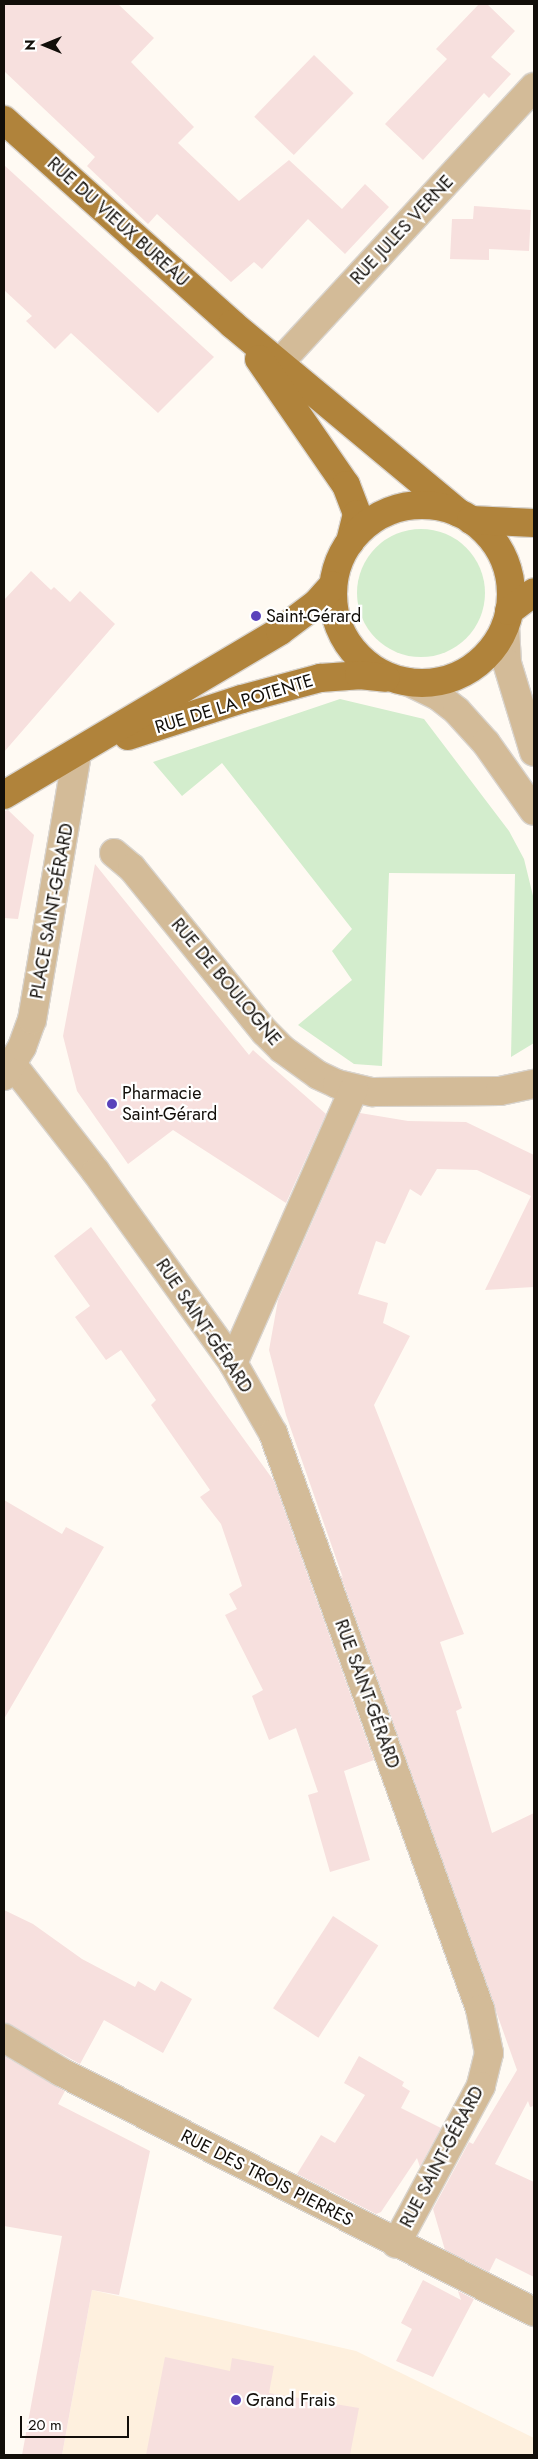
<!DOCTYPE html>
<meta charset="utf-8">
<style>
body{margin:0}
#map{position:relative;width:538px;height:2459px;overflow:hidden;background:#fffaf3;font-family:Jost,sans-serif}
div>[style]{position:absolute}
.built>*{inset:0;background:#fef0de}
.green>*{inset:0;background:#d3edcd}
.round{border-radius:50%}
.building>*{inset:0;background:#f7e0de;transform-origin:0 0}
.roads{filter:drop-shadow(1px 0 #d9d4ce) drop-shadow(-1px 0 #d9d4ce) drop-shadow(0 1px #d9d4ce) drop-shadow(0 -1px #d9d4ce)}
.minor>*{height:28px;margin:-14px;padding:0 14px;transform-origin:14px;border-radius:14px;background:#d3bb98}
.major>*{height:28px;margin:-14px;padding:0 14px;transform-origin:14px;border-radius:14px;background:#b0833b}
.major>.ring{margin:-14px;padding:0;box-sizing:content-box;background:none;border:28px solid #b0833b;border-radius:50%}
.dots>*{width:14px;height:14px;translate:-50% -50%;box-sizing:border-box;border:2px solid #fff;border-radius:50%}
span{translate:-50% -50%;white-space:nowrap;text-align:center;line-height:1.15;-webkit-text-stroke:4.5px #fff;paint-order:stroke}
.street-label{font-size:18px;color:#120e09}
.poi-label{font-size:18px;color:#120e09}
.left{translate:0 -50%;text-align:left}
.frame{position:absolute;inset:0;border:5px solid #120e09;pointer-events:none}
.north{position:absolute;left:20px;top:20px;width:50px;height:50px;-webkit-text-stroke:4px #fff;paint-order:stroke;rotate:270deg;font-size:14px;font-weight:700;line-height:20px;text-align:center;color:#120e09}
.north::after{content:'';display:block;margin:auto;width:18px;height:22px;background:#120e09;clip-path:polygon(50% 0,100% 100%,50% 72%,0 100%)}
.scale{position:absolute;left:20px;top:2416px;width:109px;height:22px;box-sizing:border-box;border:2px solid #120e09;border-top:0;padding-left:6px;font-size:15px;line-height:18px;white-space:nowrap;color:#120e09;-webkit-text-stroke:4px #fff;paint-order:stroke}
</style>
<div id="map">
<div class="built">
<div style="clip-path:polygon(92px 2290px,356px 2351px,534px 2438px,534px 2455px,62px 2455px)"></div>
</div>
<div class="green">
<div class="round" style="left:357px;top:529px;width:128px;height:128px"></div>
<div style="clip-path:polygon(340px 699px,424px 719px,509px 831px,524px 859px,534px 900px,534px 1043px,511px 1057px,515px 874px,389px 873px,382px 1066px,354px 1064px,298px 1025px,352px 980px,332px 951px,352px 929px,222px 763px,182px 796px,153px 762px)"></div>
</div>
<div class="building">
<div style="clip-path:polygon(4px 4px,118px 4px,154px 38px,131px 62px,194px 127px,178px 143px,239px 201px,289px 160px,342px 209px,365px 184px,389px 207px,345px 254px,308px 219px,262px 269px,254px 262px,231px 282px,157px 214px,148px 224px,87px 166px,95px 157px,4px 71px)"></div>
<div style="clip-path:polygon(479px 4px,487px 4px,515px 31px,491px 57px,511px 74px,489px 98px,484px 93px,423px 160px,385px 124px,447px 59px,436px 49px)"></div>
<div style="left:314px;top:55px;width:55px;height:86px;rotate:44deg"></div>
<div style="clip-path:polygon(4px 165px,214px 357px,158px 413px,71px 333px,55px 349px,26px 321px,32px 316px,4px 290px)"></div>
<div style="clip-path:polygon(474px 206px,531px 210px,529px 251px,489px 249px,489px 260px,450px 259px,452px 219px,473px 219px)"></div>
<div style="clip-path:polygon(31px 571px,51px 590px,54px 587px,70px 602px,80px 591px,115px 624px,4px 752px,4px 600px)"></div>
<div style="clip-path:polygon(8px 810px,34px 835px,18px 919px,4px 918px,4px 811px)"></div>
<div style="clip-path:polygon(95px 864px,249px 1055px,253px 1050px,326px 1114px,286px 1203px,173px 1130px,128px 1164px,77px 1091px,63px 1036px)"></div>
<div style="clip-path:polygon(360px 1113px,408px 1121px,466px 1122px,534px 1155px,534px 1287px,485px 1290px,531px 1196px,477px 1170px,437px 1169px,421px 1196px,410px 1189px,385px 1244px,376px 1241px,358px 1294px,388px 1303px,383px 1323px,410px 1336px,374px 1405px,464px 1634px,440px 1642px,462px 1708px,456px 1711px,492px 1833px,534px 1813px,534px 2106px,530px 2107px,528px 2101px,495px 2164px,534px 2182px,534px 2277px,496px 2258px,489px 2272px,445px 2250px,433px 2209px,469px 2142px,473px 2144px,517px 2070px,340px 1574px,343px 1578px,286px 1415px,269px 1350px,278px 1300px)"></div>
<div style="clip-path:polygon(91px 1227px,274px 1481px,374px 1760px,344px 1771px,370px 1860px,330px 1872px,308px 1795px,318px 1792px,296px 1728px,269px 1740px,252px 1696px,263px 1690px,225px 1615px,237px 1609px,229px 1594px,242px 1586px,221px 1524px,200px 1497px,210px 1490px,151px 1405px,156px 1400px,121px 1350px,106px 1360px,75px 1317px,90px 1306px,54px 1256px)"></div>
<div style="clip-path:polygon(4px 1500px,62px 1534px,66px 1527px,104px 1547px,4px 1719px)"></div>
<div style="clip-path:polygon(4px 1910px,33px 1924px,82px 1959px,135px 1987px,138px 1981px,155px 1991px,161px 1981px,192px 1999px,163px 2053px,104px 2020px,80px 2064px,4px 2022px)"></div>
<div style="left:333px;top:1916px;width:54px;height:110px;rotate:33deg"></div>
<div style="clip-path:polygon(4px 2056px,65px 2091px,58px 2104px,150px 2151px,119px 2295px,92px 2290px,62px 2455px,22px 2455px,62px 2236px,4px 2226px)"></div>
<div style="clip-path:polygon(359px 2056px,404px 2082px,402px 2086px,410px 2091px,401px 2108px,441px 2128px,420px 2167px,417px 2158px,381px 2212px,376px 2214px,297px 2174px,321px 2135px,335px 2143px,365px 2095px,344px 2083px)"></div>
<div style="clip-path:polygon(423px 2280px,461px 2300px,458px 2291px,474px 2299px,433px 2377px,396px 2361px,412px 2329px,401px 2323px)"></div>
<div style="clip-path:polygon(165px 2357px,230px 2371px,232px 2358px,274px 2366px,269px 2393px,359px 2408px,350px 2455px,146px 2455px)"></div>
</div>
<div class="roads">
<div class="minor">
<div style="left:270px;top:373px;width:389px;rotate:-47.3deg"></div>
<div style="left:505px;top:626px;width:37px;rotate:87deg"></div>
<div style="left:507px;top:663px;width:93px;rotate:73.1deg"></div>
<div style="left:409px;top:682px;width:32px;rotate:26deg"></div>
<div style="left:438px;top:696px;width:24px;rotate:38deg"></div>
<div style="left:457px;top:711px;width:43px;rotate:47.8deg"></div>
<div style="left:486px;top:743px;width:83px;rotate:54.8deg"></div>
<div style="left:114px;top:853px;width:23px;rotate:40deg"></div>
<div style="left:132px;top:868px;width:211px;rotate:51deg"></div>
<div style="left:265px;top:1032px;width:24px;rotate:45deg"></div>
<div style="left:282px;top:1049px;width:44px;rotate:35.8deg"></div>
<div style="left:318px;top:1075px;width:21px;rotate:25deg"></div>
<div style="left:337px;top:1084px;width:37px;rotate:13deg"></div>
<div style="left:373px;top:1092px;width:127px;rotate:-0.5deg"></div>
<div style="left:500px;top:1091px;width:35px;rotate:-12deg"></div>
<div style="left:12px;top:1064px;width:137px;rotate:52.1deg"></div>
<div style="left:96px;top:1172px;width:235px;rotate:54.3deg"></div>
<div style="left:233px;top:1363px;width:81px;rotate:60.3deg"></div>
<div style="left:273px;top:1433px;width:612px;rotate:70.23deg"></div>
<div style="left:480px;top:2009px;width:45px;rotate:78.4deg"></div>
<div style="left:489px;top:2053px;width:34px;rotate:104deg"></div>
<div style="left:481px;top:2086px;width:179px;rotate:118.3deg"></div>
<div style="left:4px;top:1076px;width:34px;rotate:-58deg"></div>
<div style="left:22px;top:1047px;width:29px;rotate:-70deg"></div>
<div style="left:32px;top:1020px;width:270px;rotate:-80.4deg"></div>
<div style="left:233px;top:1363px;width:300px;rotate:-66.2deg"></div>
<div style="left:4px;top:2038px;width:66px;rotate:30.8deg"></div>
<div style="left:61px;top:2072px;width:530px;rotate:26.9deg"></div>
</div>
<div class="major">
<div style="left:4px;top:120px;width:306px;rotate:41.8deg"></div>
<div style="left:232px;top:324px;width:294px;rotate:39.8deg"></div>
<div style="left:259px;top:359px;width:153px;rotate:55.4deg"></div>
<div style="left:346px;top:485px;width:31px;rotate:69deg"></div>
<div style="left:357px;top:514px;width:29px;rotate:104deg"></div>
<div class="ring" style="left:333px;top:505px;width:150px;height:150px"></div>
<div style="left:471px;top:520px;width:63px;rotate:2.7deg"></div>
<div style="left:509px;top:611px;width:31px;rotate:-37deg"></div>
<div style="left:128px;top:736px;width:120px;rotate:-18deg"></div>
<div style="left:242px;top:699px;width:81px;rotate:-15.1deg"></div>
<div style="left:320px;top:678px;width:39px;rotate:-4deg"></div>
<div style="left:359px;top:675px;width:27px;rotate:6deg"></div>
<div style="left:4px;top:795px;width:321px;rotate:-30.7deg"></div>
<div style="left:280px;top:631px;width:45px;rotate:-36.9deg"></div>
<div style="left:316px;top:604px;width:25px;rotate:-48deg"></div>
</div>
</div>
<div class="dots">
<div style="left:256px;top:616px;background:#5a43bb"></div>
<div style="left:112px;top:1104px;background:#5a43bb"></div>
<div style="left:236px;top:2400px;background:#5a43bb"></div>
</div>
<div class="street-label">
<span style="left:118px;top:222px;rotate:42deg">RUE DU VIEUX BUREAU</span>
<span style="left:402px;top:230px;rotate:-47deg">RUE JULES VERNE</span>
<span style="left:234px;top:704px;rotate:-17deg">RUE DE LA POTENTE</span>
<span style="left:52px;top:911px;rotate:-80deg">PLACE SAINT-GÉRARD</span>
<span style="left:226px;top:982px;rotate:50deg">RUE DE BOULOGNE</span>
<span style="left:204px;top:1326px;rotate:56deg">RUE SAINT-GÉRARD</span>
<span style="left:367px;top:1694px;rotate:70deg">RUE SAINT-GÉRARD</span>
<span style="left:442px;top:2157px;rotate:-62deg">RUE SAINT-GÉRARD</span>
<span style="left:267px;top:2178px;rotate:27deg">RUE DES TROIS PIERRES</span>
</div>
<div class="poi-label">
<span class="left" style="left:266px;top:616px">Saint-Gérard</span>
<span class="left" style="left:122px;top:1104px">Pharmacie<br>Saint-Gérard</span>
<span class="left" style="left:246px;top:2400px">Grand Frais</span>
</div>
<div class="frame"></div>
<div class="north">N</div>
<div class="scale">20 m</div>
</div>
